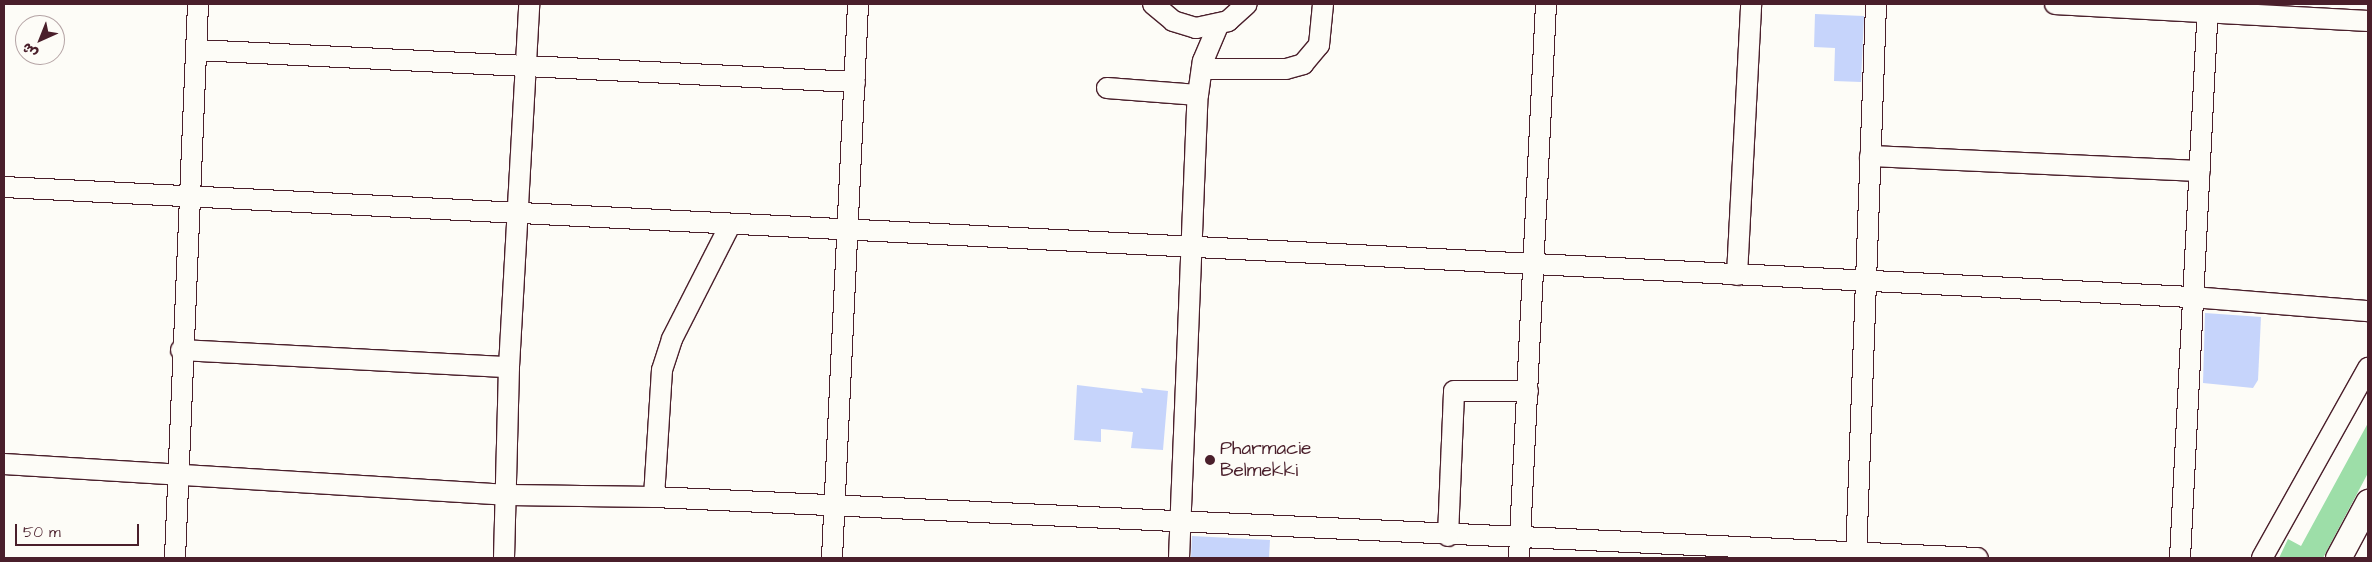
<!DOCTYPE html>
<meta charset="utf-8">
<style>
body{margin:0}
#map{position:relative;width:2372px;height:562px;overflow:hidden;background:#fdfcf7;font-family:"Architects Daughter","Playpen Sans Arabic",sans-serif}
div>[style]{position:absolute}
.green>*{inset:0;background:#9ddea8}
.building>*{inset:0;background:#c6d4fb}
.roads{filter:drop-shadow(1px 0 #4a1f2b) drop-shadow(-1px 0 #4a1f2b) drop-shadow(0 1px #4a1f2b) drop-shadow(0 -1px #4a1f2b)}
.minor>*{height:20px;margin:-10px;padding:0 10px;transform-origin:10px;border-radius:10px;background:#fdfcf7}
.major>*{height:25px;margin:-12.5px;padding:0 12.5px;transform-origin:12.5px;border-radius:12.5px;background:#fdfcf7}
.dots>*{width:14px;height:14px;translate:-50% -50%;box-sizing:border-box;border:2px solid #fdfcf7;border-radius:50%}
span{translate:-50% -50%;white-space:nowrap;text-align:center;line-height:1.15;-webkit-text-stroke:4.5px #fdfcf7;paint-order:stroke}
.poi-label{font-size:19px;color:#4a1f2b}
.left{translate:0 -50%;text-align:left}
.frame{position:absolute;inset:0;border:5px solid #4a1f2b;pointer-events:none}
.north{position:absolute;left:15px;top:15px;width:50px;height:50px;box-sizing:border-box;background:#fdfcf7;border:1px solid #b5a4a5;border-radius:50%;rotate:224deg;font-size:14px;font-weight:700;line-height:20px;text-align:center;color:#4a1f2b}
.north::after{content:'';display:block;margin:auto;width:18px;height:22px;background:#4a1f2b;clip-path:polygon(50% 0,100% 100%,50% 72%,0 100%)}
.scale{position:absolute;left:15px;top:524px;width:124px;height:22px;box-sizing:border-box;border:2px solid #4a1f2b;border-top:0;padding-left:6px;font-size:15px;line-height:18px;white-space:nowrap;color:#4a1f2b;-webkit-text-stroke:4px #fdfcf7;paint-order:stroke}
</style>
<div id="map">
<div class="green">
<div style="clip-path:polygon(2368px 423px,2368px 473px,2323px 558px,2279px 558px,2288px 539px,2301px 546px)"></div>
</div>
<div class="building">
<div style="clip-path:polygon(1815px 14px,1864px 16px,1861px 82px,1834px 81px,1835px 48px,1814px 47px)"></div>
<div style="clip-path:polygon(2205px 313px,2261px 317px,2258px 380px,2253px 388px,2203px 383px)"></div>
<div style="clip-path:polygon(1077px 385px,1143px 393px,1141px 388px,1168px 391px,1163px 450px,1131px 448px,1133px 432px,1101px 429px,1101px 442px,1074px 440px)"></div>
<div style="clip-path:polygon(1192px 536px,1270px 540px,1269px 558px,1191px 558px)"></div>
</div>
<div class="roads">
<div class="minor">
<div style="left:1153px;top:4px;width:26px;rotate:40deg"></div>
<div style="left:1173px;top:21px;width:24px;rotate:17deg"></div>
<div style="left:1196px;top:28px;width:33px;rotate:-12deg"></div>
<div style="left:1228px;top:21px;width:25px;rotate:-42deg"></div>
<div style="left:2055px;top:4px;width:313px;rotate:3.1deg"></div>
<div style="left:196px;top:50px;width:660px;rotate:2.78deg"></div>
<div style="left:1202px;top:69px;width:84px"></div>
<div style="left:1286px;top:69px;width:18px;rotate:-16deg"></div>
<div style="left:1303px;top:64px;width:25px;rotate:-50deg"></div>
<div style="left:1319px;top:45px;width:41px;rotate:-84.4deg"></div>
<div style="left:1107px;top:88px;width:91px;rotate:4.4deg"></div>
<div style="left:1870px;top:156px;width:330px;rotate:2.6deg"></div>
<div style="left:4px;top:187px;width:2192px;rotate:2.88deg"></div>
<div style="left:2193px;top:297px;width:176px;rotate:4.6deg"></div>
<div style="left:1737px;top:275px;width:271px;rotate:-87deg"></div>
<div style="left:181px;top:350px;width:328px;rotate:3deg"></div>
<div style="left:4px;top:464px;width:506px;rotate:3.51deg"></div>
<div style="left:509px;top:495px;width:145px;rotate:0.8deg"></div>
<div style="left:654px;top:497px;width:1325px;rotate:2.64deg"></div>
<div style="left:654px;top:497px;width:127px;rotate:-86.4deg"></div>
<div style="left:662px;top:370px;width:33px;rotate:-72deg"></div>
<div style="left:672px;top:339px;width:128px;rotate:-63deg"></div>
<div style="left:1448px;top:536px;width:145px;rotate:-87.6deg"></div>
<div style="left:1454px;top:391px;width:74px"></div>
<div style="left:175px;top:558px;width:554px;rotate:-87.62deg"></div>
<div style="left:504px;top:558px;width:191px;rotate:-88.5deg"></div>
<div style="left:509px;top:367px;width:364px;rotate:-86.8deg"></div>
<div style="left:832px;top:558px;width:555px;rotate:-87.31deg"></div>
<div style="left:1179px;top:558px;width:463px;rotate:-87.7deg"></div>
<div style="left:1198px;top:95px;width:34px;rotate:-82deg"></div>
<div style="left:1203px;top:61px;width:39px;rotate:-67deg"></div>
<div style="left:1519px;top:558px;width:555px;rotate:-87.21deg"></div>
<div style="left:1856px;top:558px;width:554px;rotate:-87.93deg"></div>
<div style="left:2180px;top:558px;width:555px;rotate:-87.11deg"></div>
<div style="left:2262px;top:558px;width:218px;rotate:-60.8deg"></div>
</div>
<div class="major">
<div style="left:2338px;top:558px;width:64px;rotate:-61.8deg"></div>
</div>
</div>
<div class="dots">
<div style="left:1210px;top:460px;background:#4a1f2b"></div>
</div>
<div class="poi-label">
<span class="left" style="left:1220px;top:460px">Pharmacie<br>Belmekki</span>
</div>
<div class="frame"></div>
<div class="north">ش</div>
<div class="scale">50 m</div>
</div>
